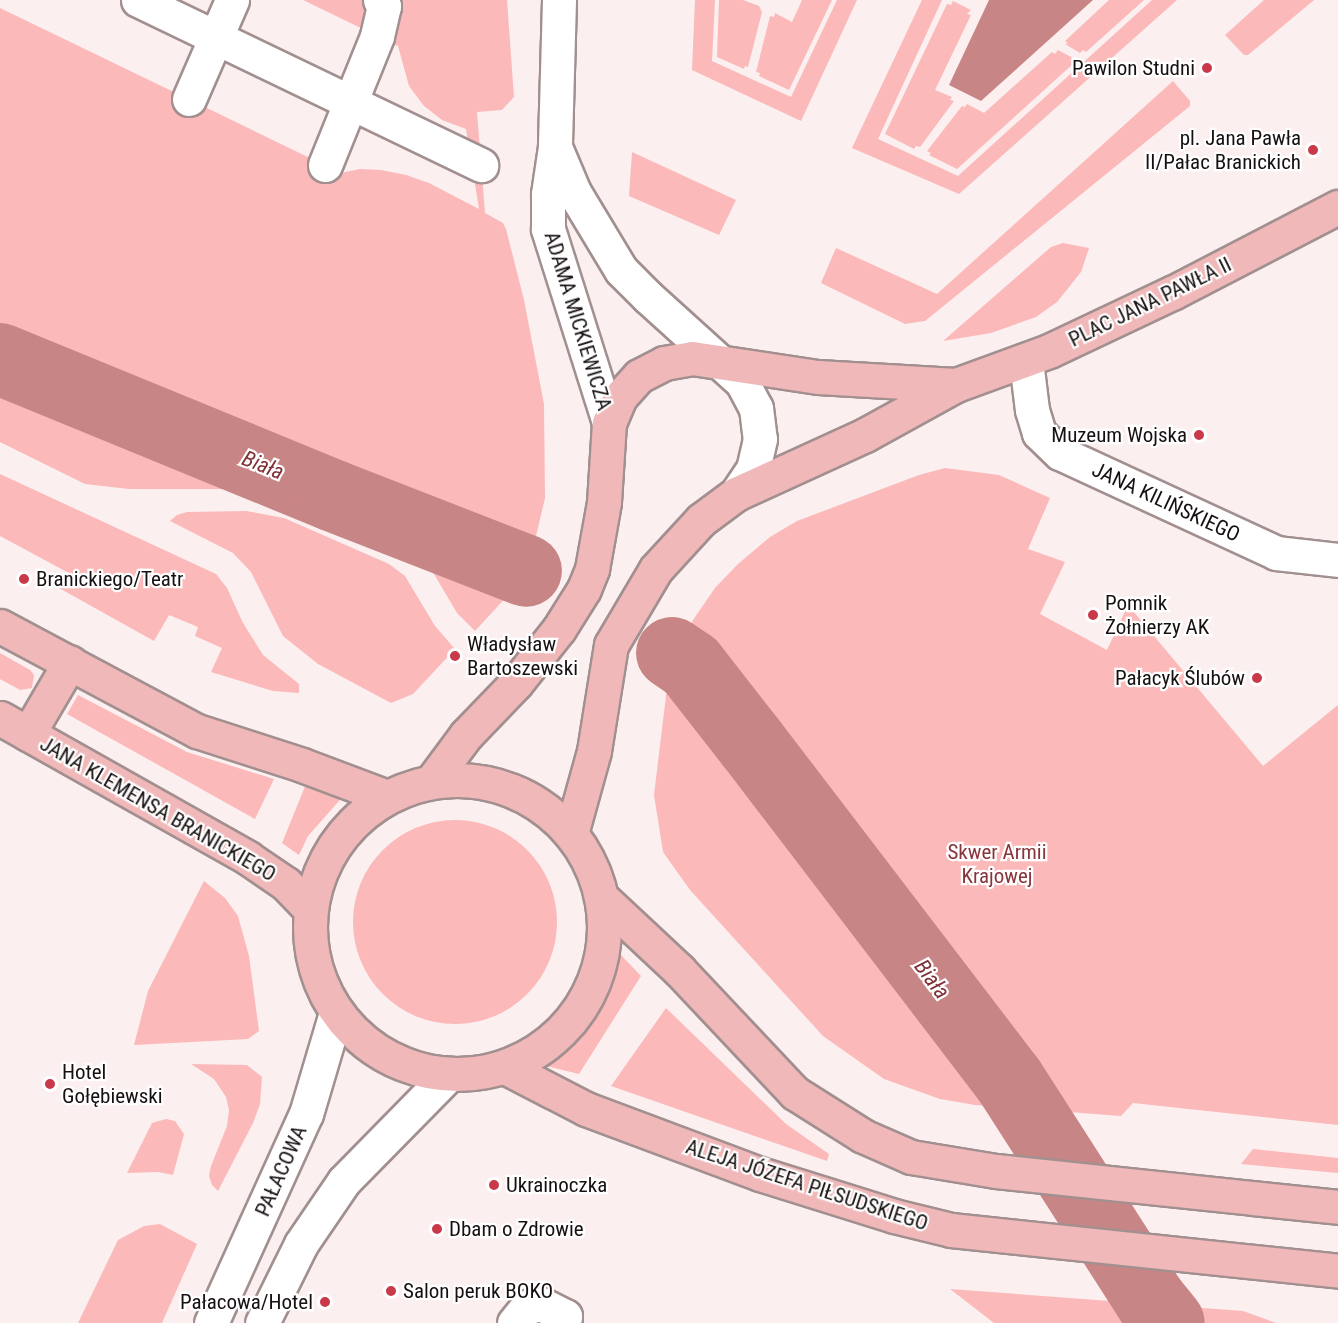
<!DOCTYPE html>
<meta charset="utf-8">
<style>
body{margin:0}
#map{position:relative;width:1338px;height:1323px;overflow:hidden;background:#fcefef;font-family:"Roboto Condensed",sans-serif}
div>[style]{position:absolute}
.green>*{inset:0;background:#fbb9b9}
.round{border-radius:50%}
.water>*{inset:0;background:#c88586}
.river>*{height:72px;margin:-36px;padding:0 36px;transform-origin:36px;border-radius:36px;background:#c88586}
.roads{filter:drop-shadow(2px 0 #a28f8f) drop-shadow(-2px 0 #a28f8f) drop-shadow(0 2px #a28f8f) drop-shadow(0 -2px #a28f8f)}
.minor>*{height:33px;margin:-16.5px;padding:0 16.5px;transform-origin:16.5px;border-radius:16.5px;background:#fff}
.major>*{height:33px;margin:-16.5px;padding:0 16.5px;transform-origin:16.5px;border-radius:16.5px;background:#f0b8b9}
.major>.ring{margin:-16.5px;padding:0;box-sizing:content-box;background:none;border:33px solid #f0b8b9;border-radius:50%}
.dots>*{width:16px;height:16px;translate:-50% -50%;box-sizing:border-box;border:3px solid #fff;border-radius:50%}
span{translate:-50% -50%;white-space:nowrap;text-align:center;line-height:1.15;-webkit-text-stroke:4.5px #fff;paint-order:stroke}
.poi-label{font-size:21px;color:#171010}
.right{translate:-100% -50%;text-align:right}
.left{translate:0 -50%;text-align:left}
.street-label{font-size:21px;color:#171010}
.park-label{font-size:21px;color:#87353b}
.water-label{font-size:22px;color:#813036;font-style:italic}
</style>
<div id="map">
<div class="green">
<div style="clip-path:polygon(303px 0,507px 0,514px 97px,502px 110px,477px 112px,485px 213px,503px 223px,506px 229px,524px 300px,544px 404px,545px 498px,532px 553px,510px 593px,475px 631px,457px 613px,434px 574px,402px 544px,288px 495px,244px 489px,129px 489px,85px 484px,0 442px,0 8px,341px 173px,360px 169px,381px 170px,406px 175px,429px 183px,479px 209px,466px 129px,442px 120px,424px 106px,409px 86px,398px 46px)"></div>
<div style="clip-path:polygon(695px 0,715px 0,712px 61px,791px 97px,837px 0,857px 0,801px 121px,692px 70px)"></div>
<div style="clip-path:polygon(719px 0,743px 0,759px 6px,762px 12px,748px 67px,745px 66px,744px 69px,717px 57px)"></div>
<div style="clip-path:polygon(802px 0,832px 0,789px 90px,759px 76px,760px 73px,756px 72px,770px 16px,774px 17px,775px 13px,792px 22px)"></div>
<div style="clip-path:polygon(922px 0,942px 0,878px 139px,958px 176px,1152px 0,1177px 0,959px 194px,852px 148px)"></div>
<div style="clip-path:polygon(1109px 0,1144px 0,1086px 52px,1083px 50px,1080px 53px,1065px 44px,1068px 43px,1065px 41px)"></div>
<div style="clip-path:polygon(1264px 0,1314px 0,1248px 55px,1244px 55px,1225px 35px)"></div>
<div style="clip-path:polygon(953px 1px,971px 10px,967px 14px,971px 15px,935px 90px,952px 97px,950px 100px,954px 101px,920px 147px,916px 146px,914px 149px,885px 134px,947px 4px,951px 5px)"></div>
<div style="clip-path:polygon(1058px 50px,1073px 58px,1071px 61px,1074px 63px,957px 169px,929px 155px,931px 153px,927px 151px,962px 106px,965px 107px,967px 104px,984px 113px,1052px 52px,1055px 54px)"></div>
<div style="clip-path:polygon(1173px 81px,1190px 101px,1190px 106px,925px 321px,905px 324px,821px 283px,836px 248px,937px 294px)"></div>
<div style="clip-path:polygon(632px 152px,736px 200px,719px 235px,629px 196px)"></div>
<div style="clip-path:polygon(1063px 243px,1089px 248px,1081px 272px,1057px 302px,1036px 317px,991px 333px,943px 341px,1051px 247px)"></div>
<div style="clip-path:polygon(945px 468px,999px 475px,1050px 498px,1028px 549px,1065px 562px,1040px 614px,1107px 650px,1128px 605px,1263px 766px,1338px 705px,1338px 1125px,1133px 1103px,1121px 1116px,975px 1105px,940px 1099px,884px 1079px,823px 1036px,690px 890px,663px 852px,654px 795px,669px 671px,693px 620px,715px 588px,738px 564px,770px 537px,797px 521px,919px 475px)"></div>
<div style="clip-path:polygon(0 474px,216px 574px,227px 588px,243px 623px,263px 655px,299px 684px,299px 693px,273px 691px,211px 672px,222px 648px,195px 636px,198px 627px,169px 615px,154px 641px,59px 588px,69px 573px,0 536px)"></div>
<div style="clip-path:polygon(246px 511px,284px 518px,389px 564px,405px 576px,435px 626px,455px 649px,413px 694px,391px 703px,318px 664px,283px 636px,251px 572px,233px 553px,170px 521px,177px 515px,187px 512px)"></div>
<div style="clip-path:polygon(0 653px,30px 670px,34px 675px,32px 688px,20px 690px,0 679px)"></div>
<div style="clip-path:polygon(78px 695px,187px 752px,274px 779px,255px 819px,67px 714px)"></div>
<div style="clip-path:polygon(306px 784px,346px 793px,308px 836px,299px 855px,282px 843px)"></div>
<div class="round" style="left:353px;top:820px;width:204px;height:204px"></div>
<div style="clip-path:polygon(204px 881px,225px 898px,238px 916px,249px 956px,259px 1031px,248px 1039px,134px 1045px,148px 991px)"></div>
<div style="clip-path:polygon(621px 955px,641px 976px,579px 1074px,542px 1065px,562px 1049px,588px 1019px,606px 992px)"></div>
<div style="clip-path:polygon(666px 1008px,786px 1124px,829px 1154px,827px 1161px,611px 1086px)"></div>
<div style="clip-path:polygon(191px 1064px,247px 1065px,262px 1077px,260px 1104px,253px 1123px,218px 1191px,212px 1185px,209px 1176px,211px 1166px,227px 1126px,229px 1110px,226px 1097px,214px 1079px)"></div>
<div style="clip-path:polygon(166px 1119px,175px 1121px,184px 1134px,173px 1175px,158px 1172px,127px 1173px,152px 1123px)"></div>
<div style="clip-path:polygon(1253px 1149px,1338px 1158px,1338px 1173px,1241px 1164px)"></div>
<div style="clip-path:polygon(160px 1224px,197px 1244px,162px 1323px,78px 1323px,118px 1240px,144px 1226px)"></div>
<div style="clip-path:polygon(950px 1289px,1243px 1311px,1276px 1323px,994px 1323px)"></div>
</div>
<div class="water">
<div style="clip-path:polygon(989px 0,1093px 0,981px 101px,949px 85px)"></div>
</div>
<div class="river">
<div style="left:0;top:359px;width:361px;rotate:22.3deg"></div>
<div style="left:334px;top:496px;width:206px;rotate:21.3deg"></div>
<div style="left:672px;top:653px;width:23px;rotate:34deg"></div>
<div style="left:691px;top:666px;width:99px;rotate:52deg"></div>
<div style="left:752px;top:744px;width:423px;rotate:52.6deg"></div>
<div style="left:1009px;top:1080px;width:263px;rotate:57.3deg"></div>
<div style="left:1151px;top:1301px;width:28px;rotate:51deg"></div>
</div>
<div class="roads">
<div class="minor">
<div style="left:138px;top:0;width:381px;rotate:25.7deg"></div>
<div style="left:559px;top:0;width:147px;rotate:91.6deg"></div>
<div style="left:555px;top:147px;width:49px;rotate:67.1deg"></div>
<div style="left:574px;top:192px;width:91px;rotate:58.9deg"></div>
<div style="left:621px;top:270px;width:38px;rotate:45deg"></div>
<div style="left:648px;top:297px;width:127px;rotate:42.1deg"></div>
<div style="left:742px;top:382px;width:30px;rotate:62deg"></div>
<div style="left:756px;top:408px;width:31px;rotate:83deg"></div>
<div style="left:760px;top:439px;width:31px;rotate:103deg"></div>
<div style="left:753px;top:469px;width:30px;rotate:124deg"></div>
<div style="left:189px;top:99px;width:108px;rotate:-66.5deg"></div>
<div style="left:555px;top:147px;width:48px;rotate:98.5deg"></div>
<div style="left:548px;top:194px;width:35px;rotate:90deg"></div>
<div style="left:548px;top:229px;width:203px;rotate:72.5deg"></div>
<div style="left:325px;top:165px;width:139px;rotate:-68deg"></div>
<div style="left:377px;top:36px;width:31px;rotate:-77deg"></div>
<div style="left:384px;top:6px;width:7px;rotate:-124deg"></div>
<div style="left:1026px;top:361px;width:49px;rotate:83deg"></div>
<div style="left:1032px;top:410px;width:24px;rotate:73deg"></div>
<div style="left:1039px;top:433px;width:29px;rotate:44deg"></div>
<div style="left:1060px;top:453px;width:238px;rotate:24.8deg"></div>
<div style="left:1276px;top:553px;width:62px;rotate:6.4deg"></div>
<div style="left:211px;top:1323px;width:230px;rotate:-65.6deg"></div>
<div style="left:306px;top:1114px;width:105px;rotate:-73.5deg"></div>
<div style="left:262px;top:1323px;width:88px;rotate:-63.7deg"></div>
<div style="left:301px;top:1244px;width:76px;rotate:-55.7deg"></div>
<div style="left:344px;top:1181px;width:148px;rotate:-45.5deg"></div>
<div style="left:514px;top:1323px;width:21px;rotate:-51deg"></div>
<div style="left:527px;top:1307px;width:14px;rotate:-12deg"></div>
<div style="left:541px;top:1304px;width:27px;rotate:27deg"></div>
<div style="left:565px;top:1316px;width:7px;rotate:98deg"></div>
</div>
<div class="major">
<div style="left:0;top:626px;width:223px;rotate:28.1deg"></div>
<div style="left:197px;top:731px;width:110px;rotate:17.9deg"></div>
<div style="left:302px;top:765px;width:91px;rotate:20.6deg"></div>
<div style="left:0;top:718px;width:285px;rotate:29.4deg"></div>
<div style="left:248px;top:858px;width:46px;rotate:34.4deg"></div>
<div style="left:286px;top:884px;width:35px;rotate:46deg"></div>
<div style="left:28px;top:734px;width:83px;rotate:-59.7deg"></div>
<div class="ring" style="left:310px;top:780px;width:261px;height:261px"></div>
<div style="left:431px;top:782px;width:59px;rotate:-53.3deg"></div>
<div style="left:466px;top:735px;width:72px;rotate:-46.1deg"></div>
<div style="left:516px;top:683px;width:69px;rotate:-51.5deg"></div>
<div style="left:559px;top:629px;width:47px;rotate:-58deg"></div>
<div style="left:584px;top:589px;width:22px;rotate:-68deg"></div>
<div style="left:592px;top:569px;width:68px;rotate:-79.8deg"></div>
<div style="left:604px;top:502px;width:79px;rotate:-86.4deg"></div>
<div style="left:609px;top:423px;width:28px;rotate:-67deg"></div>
<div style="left:620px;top:397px;width:28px;rotate:-48deg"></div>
<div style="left:639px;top:376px;width:28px;rotate:-27deg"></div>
<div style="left:664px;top:363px;width:28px;rotate:-10deg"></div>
<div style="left:692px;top:358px;width:127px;rotate:8.6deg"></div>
<div style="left:818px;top:377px;width:138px;rotate:3.3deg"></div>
<div style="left:571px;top:834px;width:86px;rotate:-74.5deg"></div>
<div style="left:594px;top:751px;width:107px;rotate:-80.9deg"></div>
<div style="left:611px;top:645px;width:88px;rotate:-59.4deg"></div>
<div style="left:656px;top:569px;width:67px;rotate:-47.4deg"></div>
<div style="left:701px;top:520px;width:44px;rotate:-36.6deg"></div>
<div style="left:736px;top:494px;width:142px;rotate:-24.6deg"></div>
<div style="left:865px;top:435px;width:104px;rotate:-28.8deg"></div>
<div style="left:956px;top:385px;width:99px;rotate:-20.1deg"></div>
<div style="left:1049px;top:351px;width:138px;rotate:-25.3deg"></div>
<div style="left:1174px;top:292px;width:185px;rotate:-27.4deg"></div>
<div style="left:601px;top:897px;width:107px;rotate:43.1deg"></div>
<div style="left:679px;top:970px;width:169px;rotate:46.7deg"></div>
<div style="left:795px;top:1093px;width:80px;rotate:32.3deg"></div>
<div style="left:863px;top:1136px;width:52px;rotate:23.6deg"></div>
<div style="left:911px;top:1157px;width:86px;rotate:9.4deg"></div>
<div style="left:996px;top:1171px;width:344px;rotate:6deg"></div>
<div style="left:505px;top:1067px;width:91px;rotate:27.4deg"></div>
<div style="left:586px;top:1109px;width:186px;rotate:20.5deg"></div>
<div style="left:760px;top:1174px;width:140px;rotate:17.4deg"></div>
<div style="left:894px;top:1216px;width:59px;rotate:13.8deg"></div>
<div style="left:951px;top:1230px;width:389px;rotate:6deg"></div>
</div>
</div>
<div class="dots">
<div style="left:1207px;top:68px;background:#c93949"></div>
<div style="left:1313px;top:150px;background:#c93949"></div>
<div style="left:1199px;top:435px;background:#c93949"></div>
<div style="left:24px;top:579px;background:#c93949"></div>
<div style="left:1093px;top:615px;background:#c93949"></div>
<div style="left:455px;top:656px;background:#c93949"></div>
<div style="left:1257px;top:678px;background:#c93949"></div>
<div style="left:50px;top:1084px;background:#c93949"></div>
<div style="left:494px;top:1185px;background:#c93949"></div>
<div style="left:437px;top:1229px;background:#c93949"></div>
<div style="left:391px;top:1291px;background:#c93949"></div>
<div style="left:325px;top:1302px;background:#c93949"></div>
</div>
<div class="poi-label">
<span class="right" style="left:1195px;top:68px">Pawilon Studni</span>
<span class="right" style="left:1301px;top:150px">pl. Jana Pawła<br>II/Pałac Branickich</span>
<span class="right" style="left:1187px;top:435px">Muzeum Wojska</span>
<span class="left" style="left:36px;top:579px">Branickiego/Teatr</span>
<span class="left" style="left:1105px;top:615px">Pomnik<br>Żołnierzy AK</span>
<span class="left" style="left:467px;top:656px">Władysław<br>Bartoszewski</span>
<span class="right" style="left:1245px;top:678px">Pałacyk Ślubów</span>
<span class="left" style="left:62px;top:1084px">Hotel<br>Gołębiewski</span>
<span class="left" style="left:506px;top:1185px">Ukrainoczka</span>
<span class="left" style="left:449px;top:1229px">Dbam o Zdrowie</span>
<span class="left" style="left:403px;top:1291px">Salon peruk BOKO</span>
<span class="right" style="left:313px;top:1302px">Pałacowa/Hotel</span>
</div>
<div class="street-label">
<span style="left:1150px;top:302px;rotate:-26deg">PLAC JANA PAWŁA II</span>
<span style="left:578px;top:321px;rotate:73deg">ADAMA MICKIEWICZA</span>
<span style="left:1166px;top:502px;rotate:25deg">JANA KILIŃSKIEGO</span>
<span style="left:158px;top:809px;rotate:30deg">JANA KLEMENSA BRANICKIEGO</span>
<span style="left:281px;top:1171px;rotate:-66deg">PAŁACOWA</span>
<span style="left:807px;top:1185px;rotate:18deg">ALEJA JÓZEFA PIŁSUDSKIEGO</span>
</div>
<div class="park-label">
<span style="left:997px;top:864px">Skwer Armii<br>Krajowej</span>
</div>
<div class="water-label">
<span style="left:263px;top:465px;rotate:22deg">Biała</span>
<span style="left:932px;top:979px;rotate:53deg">Biała</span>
</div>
</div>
